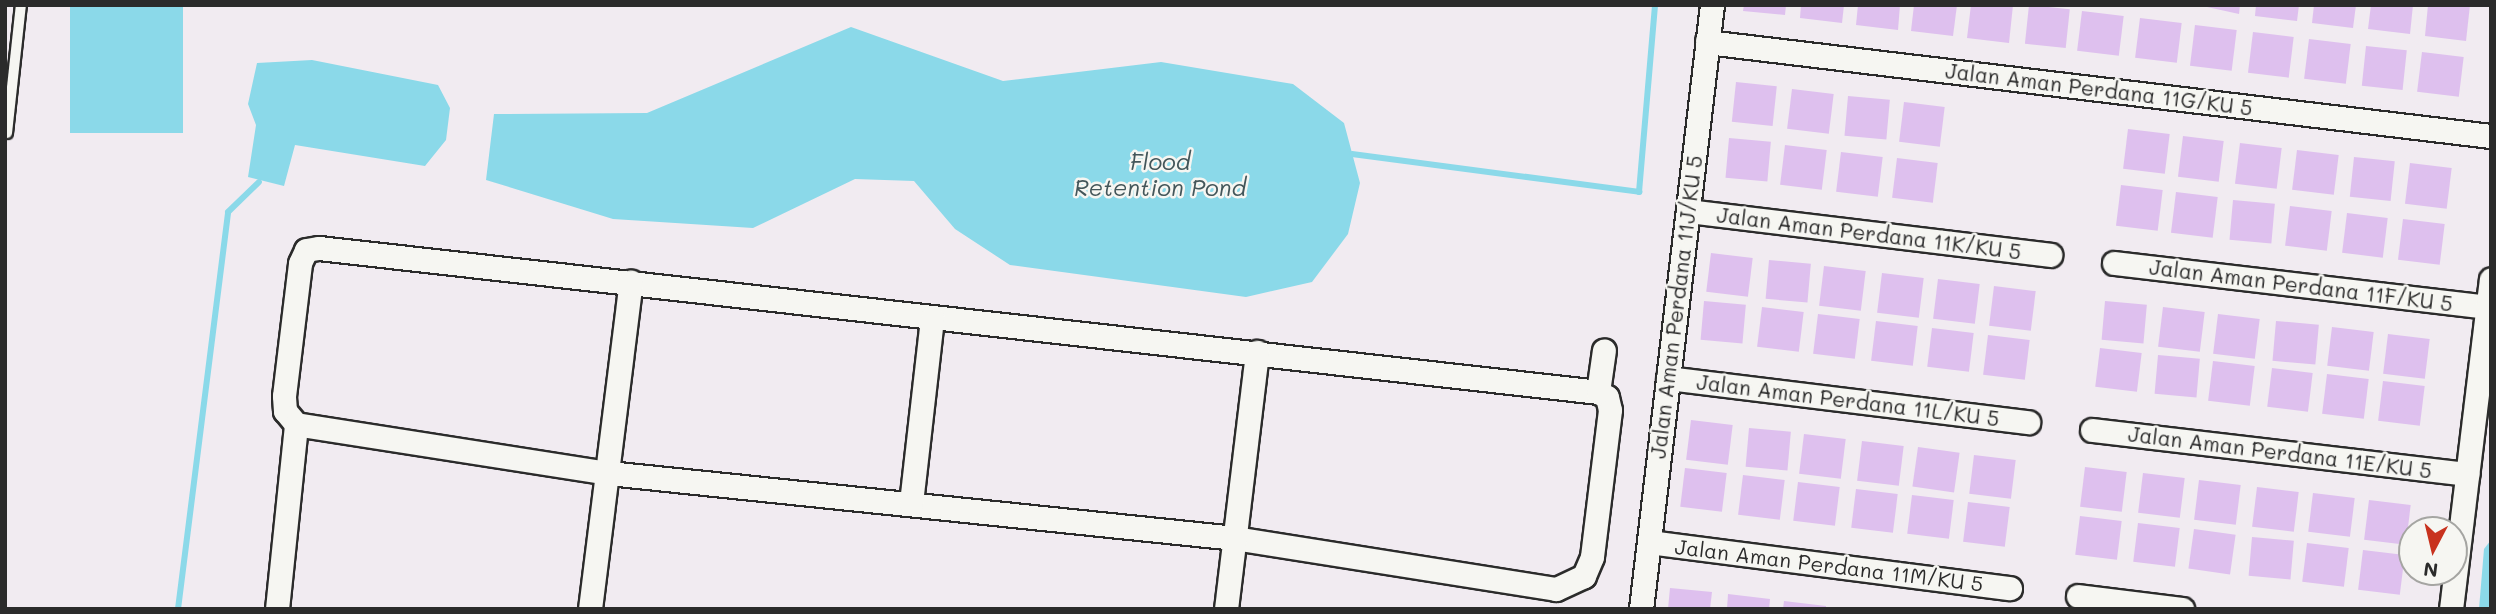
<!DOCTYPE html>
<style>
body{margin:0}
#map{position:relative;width:2496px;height:614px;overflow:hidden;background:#f1ebf1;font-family:Mali,sans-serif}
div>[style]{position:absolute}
.water>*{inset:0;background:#8bd9e9;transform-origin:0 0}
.stream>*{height:6px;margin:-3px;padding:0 3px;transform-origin:3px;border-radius:3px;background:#8bd9e9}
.building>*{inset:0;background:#dec0ee;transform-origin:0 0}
.roads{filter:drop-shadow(2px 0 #2b2b2b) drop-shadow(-2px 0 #2b2b2b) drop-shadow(0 2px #2b2b2b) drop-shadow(0 -2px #2b2b2b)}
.lane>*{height:10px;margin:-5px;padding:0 5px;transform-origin:5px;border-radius:5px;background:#f6f6f2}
.street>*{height:23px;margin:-11.5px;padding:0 11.5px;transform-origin:11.5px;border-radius:11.5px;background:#f6f6f2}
span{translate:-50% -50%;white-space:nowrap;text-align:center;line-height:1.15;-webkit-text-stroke:5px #f6f6f2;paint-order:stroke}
.street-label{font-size:21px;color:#2b2b2b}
.water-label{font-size:23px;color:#43565a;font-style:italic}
.frame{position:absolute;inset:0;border:7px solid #2b2b2b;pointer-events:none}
.north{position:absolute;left:2398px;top:516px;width:70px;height:70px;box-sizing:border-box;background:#f6f6f2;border:2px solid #a5a5a2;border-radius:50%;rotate:187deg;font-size:19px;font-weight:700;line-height:28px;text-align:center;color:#2b2b2b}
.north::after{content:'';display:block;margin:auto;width:24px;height:32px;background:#c8321e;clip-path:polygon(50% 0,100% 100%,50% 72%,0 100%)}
</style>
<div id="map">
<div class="water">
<div style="left:70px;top:5px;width:113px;height:128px"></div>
<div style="clip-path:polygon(851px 27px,1003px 81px,1161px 62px,1293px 84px,1344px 123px,1360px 183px,1348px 234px,1312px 282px,1246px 297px,1010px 265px,955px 229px,914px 181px,855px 179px,753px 228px,613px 219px,486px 180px,494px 114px,647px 113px)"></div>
<div style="clip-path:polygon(312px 60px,438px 85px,450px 108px,446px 140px,425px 166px,295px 145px,284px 186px,248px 177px,256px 125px,248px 104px,257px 63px)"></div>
<div style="clip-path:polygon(2491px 540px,2491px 609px,2479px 609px,2484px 549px)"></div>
</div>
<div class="stream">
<div style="left:1352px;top:154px;width:290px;rotate:7.5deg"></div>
<div style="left:1639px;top:192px;width:188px;rotate:-85.1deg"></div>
<div style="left:178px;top:609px;width:400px;rotate:-82.8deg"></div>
<div style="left:228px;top:212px;width:43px;rotate:-44.1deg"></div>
</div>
<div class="building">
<div style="clip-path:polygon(1744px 5px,1786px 5px,1785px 15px,1743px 11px)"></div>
<div style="clip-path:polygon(1801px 5px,1844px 5px,1842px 23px,1800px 18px)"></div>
<div style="clip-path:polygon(1858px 5px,1900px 5px,1898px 30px,1856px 25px)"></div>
<div style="clip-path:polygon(1914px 5px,1957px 5px,1953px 36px,1911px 31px)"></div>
<div style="clip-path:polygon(1971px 5px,2013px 5px,2009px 43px,1967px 38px)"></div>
<div style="left:2029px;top:5px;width:41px;height:39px;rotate:6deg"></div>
<div style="clip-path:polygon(2198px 5px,2240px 5px,2239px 14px)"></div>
<div style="clip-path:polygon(2256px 5px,2299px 5px,2297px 21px,2255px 16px)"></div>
<div style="clip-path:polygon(2314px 5px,2356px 5px,2353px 28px,2312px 23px)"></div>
<div style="clip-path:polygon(2371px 5px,2413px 5px,2410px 34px,2368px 29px)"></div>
<div style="clip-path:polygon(2428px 5px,2470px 5px,2466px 41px,2425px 36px)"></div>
<div style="left:2082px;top:11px;width:42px;height:40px;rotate:7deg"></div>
<div style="left:2140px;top:18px;width:42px;height:40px;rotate:7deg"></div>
<div style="left:2195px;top:25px;width:42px;height:41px;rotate:7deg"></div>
<div style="left:2253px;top:32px;width:41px;height:41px;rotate:7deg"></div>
<div style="left:2309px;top:39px;width:42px;height:40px;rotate:7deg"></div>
<div style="left:2366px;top:46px;width:41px;height:40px;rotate:6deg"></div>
<div style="left:2422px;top:52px;width:42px;height:40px;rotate:7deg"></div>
<div style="left:1736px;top:82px;width:41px;height:40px;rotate:6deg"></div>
<div style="left:1792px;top:89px;width:42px;height:40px;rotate:7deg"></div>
<div style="left:1848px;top:96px;width:42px;height:40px;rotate:5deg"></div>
<div style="left:1904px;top:102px;width:41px;height:40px;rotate:7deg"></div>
<div style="left:2128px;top:129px;width:42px;height:40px;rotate:7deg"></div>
<div style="left:2183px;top:136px;width:41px;height:41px;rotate:7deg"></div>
<div style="left:1729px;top:138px;width:42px;height:40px;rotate:5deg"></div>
<div style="left:2240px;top:143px;width:42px;height:41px;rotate:7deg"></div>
<div style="left:1785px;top:145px;width:42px;height:40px;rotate:7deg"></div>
<div style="left:2297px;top:150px;width:42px;height:40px;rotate:7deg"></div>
<div style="left:1841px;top:152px;width:42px;height:40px;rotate:7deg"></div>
<div style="left:2354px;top:157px;width:41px;height:40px;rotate:6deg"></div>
<div style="left:1897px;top:158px;width:41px;height:40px;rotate:7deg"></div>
<div style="left:2410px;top:163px;width:42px;height:41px;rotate:7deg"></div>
<div style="left:2121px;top:185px;width:42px;height:41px;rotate:7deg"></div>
<div style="left:2176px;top:192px;width:42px;height:41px;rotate:7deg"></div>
<div style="left:2233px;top:200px;width:42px;height:40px;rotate:5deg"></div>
<div style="left:2290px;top:206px;width:42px;height:40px;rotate:7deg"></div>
<div style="left:2347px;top:213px;width:41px;height:40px;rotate:7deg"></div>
<div style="left:2403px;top:219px;width:42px;height:41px;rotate:7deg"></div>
<div style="left:1711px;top:253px;width:42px;height:39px;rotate:7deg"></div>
<div style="left:1769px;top:260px;width:42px;height:39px;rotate:5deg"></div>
<div style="left:1824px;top:266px;width:42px;height:40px;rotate:7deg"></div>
<div style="left:1882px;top:273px;width:42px;height:40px;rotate:7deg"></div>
<div style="left:1938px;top:279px;width:42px;height:40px;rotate:7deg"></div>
<div style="left:1994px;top:286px;width:42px;height:40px;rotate:7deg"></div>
<div style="left:1704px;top:301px;width:42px;height:39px;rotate:5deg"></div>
<div style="left:2105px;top:301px;width:42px;height:39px;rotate:5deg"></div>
<div style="left:1762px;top:307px;width:42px;height:40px;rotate:7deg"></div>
<div style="left:2163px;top:307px;width:42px;height:40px;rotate:7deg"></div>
<div style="left:1818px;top:314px;width:42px;height:40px;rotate:7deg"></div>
<div style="left:2218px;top:314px;width:42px;height:40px;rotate:7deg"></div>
<div style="left:1876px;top:321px;width:42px;height:40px;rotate:7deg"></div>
<div style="left:2276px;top:321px;width:43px;height:40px;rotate:5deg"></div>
<div style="left:2332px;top:327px;width:42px;height:39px;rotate:7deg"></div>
<div style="left:1932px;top:328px;width:42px;height:39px;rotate:7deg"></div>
<div style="left:2388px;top:334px;width:42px;height:40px;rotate:7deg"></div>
<div style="left:1988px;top:335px;width:42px;height:40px;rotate:7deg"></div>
<div style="left:2100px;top:348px;width:42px;height:39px;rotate:7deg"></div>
<div style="left:2158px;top:355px;width:42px;height:39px;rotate:5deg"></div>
<div style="left:2213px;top:361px;width:42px;height:40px;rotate:7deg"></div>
<div style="left:2272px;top:368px;width:41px;height:39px;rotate:7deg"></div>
<div style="left:2327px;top:374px;width:42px;height:40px;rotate:7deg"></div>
<div style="left:2383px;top:381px;width:42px;height:40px;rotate:7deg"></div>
<div style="left:1691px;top:420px;width:42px;height:40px;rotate:7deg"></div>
<div style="left:1749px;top:428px;width:42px;height:39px;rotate:5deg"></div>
<div style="left:1804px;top:434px;width:42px;height:40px;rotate:7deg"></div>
<div style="left:1862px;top:441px;width:42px;height:40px;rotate:7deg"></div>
<div style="left:1918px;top:447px;width:42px;height:40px;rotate:8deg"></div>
<div style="left:1974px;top:455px;width:42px;height:39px;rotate:7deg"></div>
<div style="left:2085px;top:467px;width:42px;height:40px;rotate:7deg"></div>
<div style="left:1685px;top:468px;width:42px;height:39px;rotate:7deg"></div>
<div style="left:2143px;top:473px;width:42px;height:40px;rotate:7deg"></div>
<div style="left:1743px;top:475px;width:42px;height:40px;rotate:7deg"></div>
<div style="left:2199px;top:480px;width:42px;height:40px;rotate:7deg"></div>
<div style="left:1798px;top:482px;width:42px;height:39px;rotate:7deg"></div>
<div style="left:2257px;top:487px;width:42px;height:40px;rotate:7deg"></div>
<div style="left:1856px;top:489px;width:42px;height:39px;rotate:7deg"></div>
<div style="left:2313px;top:493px;width:42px;height:39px;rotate:7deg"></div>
<div style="left:1912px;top:495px;width:42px;height:39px;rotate:7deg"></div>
<div style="left:2369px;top:500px;width:42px;height:40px;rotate:7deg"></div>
<div style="left:1968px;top:502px;width:42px;height:40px;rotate:7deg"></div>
<div style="left:2080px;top:516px;width:42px;height:39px;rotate:7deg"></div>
<div style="left:2138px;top:523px;width:42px;height:39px;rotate:7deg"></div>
<div style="left:2194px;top:529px;width:42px;height:40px;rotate:8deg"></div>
<div style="left:2252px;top:537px;width:42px;height:39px;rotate:5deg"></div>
<div style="left:2307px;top:543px;width:42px;height:39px;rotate:7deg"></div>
<div style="left:2363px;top:550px;width:42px;height:40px;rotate:7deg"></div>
<div style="clip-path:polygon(1670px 588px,1712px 592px,1710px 609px,1668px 609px)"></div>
<div style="clip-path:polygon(1728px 594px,1770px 599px,1769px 609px,1727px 609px)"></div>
<div style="clip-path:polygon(1784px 601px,1826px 606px,1826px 609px,1783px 609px)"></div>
</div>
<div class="roads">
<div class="lane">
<div style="left:7px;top:133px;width:129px;rotate:-83.8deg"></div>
</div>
<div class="street">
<div style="left:1707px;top:42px;width:790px;rotate:6.84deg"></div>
<div style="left:1688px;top:211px;width:365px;rotate:6.9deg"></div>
<div style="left:319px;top:248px;width:1287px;rotate:6.42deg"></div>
<div style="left:1598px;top:392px;width:10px;rotate:29deg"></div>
<div style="left:1607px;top:397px;width:13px;rotate:77deg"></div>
<div style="left:1610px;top:410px;width:148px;rotate:97deg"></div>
<div style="left:1592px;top:557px;width:21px;rotate:113deg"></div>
<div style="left:1584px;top:576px;width:31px;rotate:155deg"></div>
<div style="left:1556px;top:589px;width:325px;rotate:-171deg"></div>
<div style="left:1235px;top:538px;width:630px;rotate:-174.08deg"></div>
<div style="left:608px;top:473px;width:316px;rotate:-171.1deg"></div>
<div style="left:296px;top:424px;width:17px;rotate:-130deg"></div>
<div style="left:285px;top:411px;width:15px;rotate:-94deg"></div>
<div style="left:284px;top:396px;width:134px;rotate:-83.1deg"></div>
<div style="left:300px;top:263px;width:14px;rotate:-65deg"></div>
<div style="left:306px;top:250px;width:13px;rotate:-9deg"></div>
<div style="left:2114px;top:263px;width:376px;rotate:6.7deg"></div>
<div style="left:1668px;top:378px;width:363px;rotate:7deg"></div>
<div style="left:1598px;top:392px;width:42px;rotate:-81.9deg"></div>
<div style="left:2092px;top:430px;width:378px;rotate:6.7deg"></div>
<div style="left:911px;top:503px;width:186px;rotate:-83.5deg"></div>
<div style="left:1649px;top:542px;width:364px;rotate:7.3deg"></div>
<div style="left:2078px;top:596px;width:105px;rotate:7.1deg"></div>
<div style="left:277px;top:609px;width:186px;rotate:-84.1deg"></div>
<div style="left:590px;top:609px;width:330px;rotate:-82.9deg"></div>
<div style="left:1226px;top:609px;width:259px;rotate:-83.1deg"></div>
<div style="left:1641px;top:609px;width:608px;rotate:-83.3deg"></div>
<div style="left:2451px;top:609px;width:332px;rotate:-83.1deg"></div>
</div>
</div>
<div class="street-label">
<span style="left:2099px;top:89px;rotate:7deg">Jalan Aman Perdana 11G/KU 5</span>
<span style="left:1869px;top:233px;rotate:7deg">Jalan Aman Perdana 11K/KU 5</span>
<span style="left:2301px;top:285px;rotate:7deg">Jalan Aman Perdana 11F/KU 5</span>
<span style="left:1676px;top:307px;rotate:-83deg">Jalan Aman Perdana 11J/KU 5</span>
<span style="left:1848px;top:400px;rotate:7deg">Jalan Aman Perdana 11L/KU 5</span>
<span style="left:2280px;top:452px;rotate:7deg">Jalan Aman Perdana 11E/KU 5</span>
<span style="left:1829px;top:565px;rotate:7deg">Jalan Aman Perdana 11M/KU 5</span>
</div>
<div class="water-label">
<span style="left:1160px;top:174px">Flood<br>Retention Pond</span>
</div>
<div class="frame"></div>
<div class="north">N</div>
</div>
